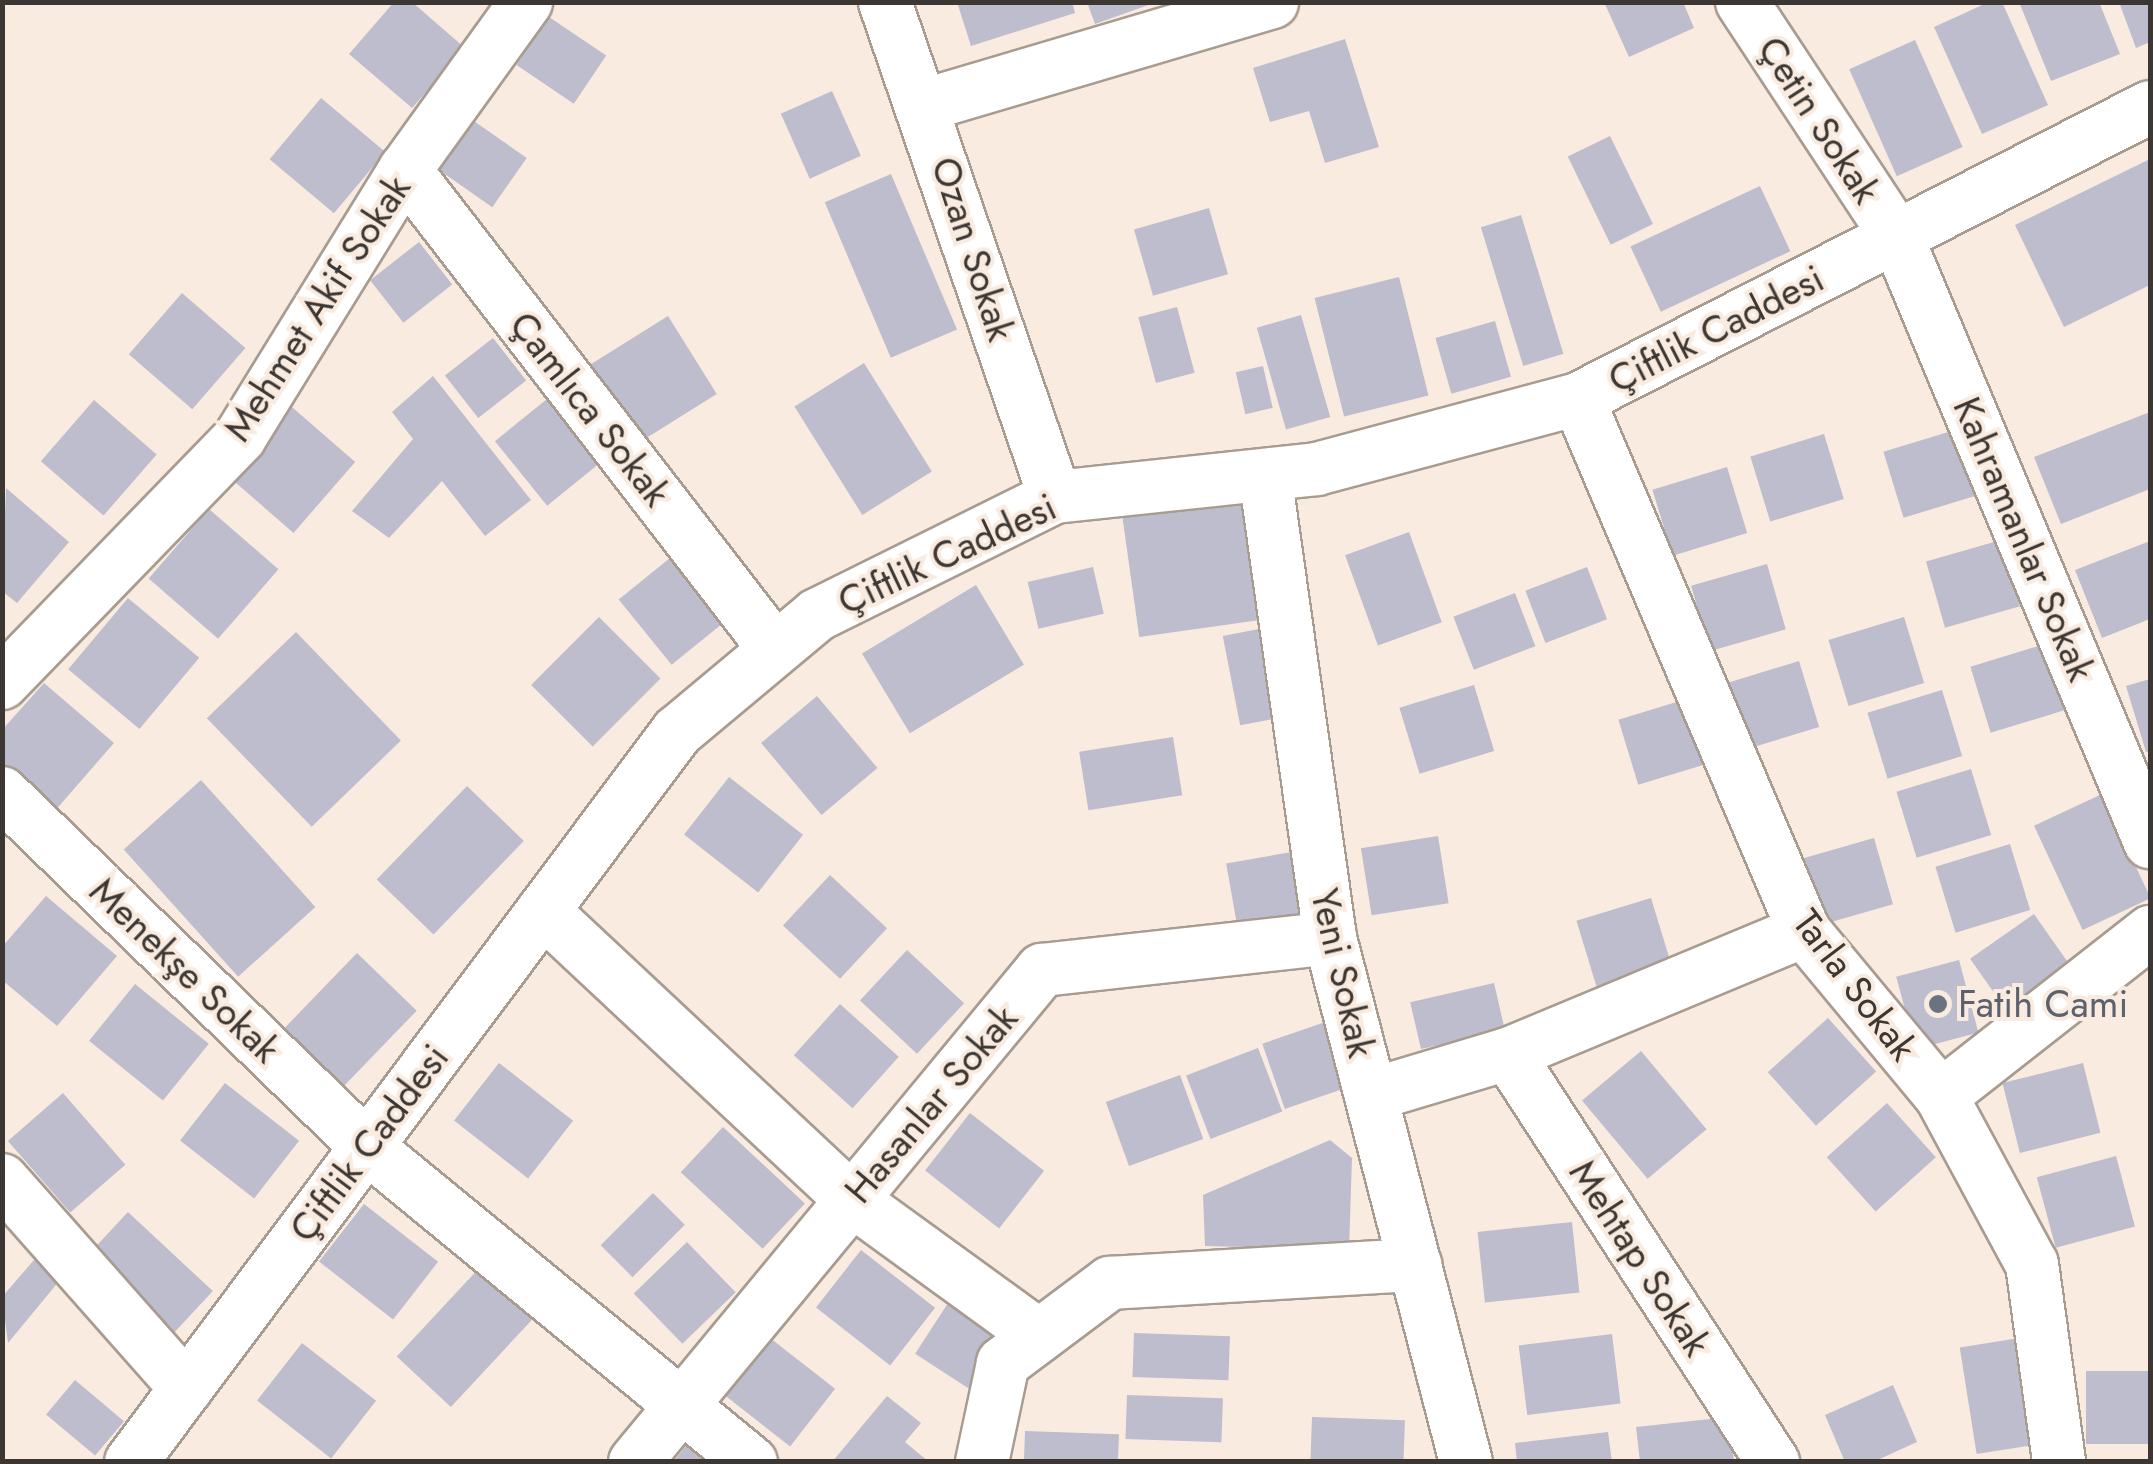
<!DOCTYPE html>
<meta charset="utf-8">
<style>
body{margin:0}
#map{position:relative;width:2153px;height:1464px;overflow:hidden;background:#f9ebe0;font-family:Jost,sans-serif}
div>[style]{position:absolute}
.building>*{inset:0;background:#bebdcd;transform-origin:0 0}
.roads{filter:drop-shadow(2px 0 #a89c91) drop-shadow(-2px 0 #a89c91) drop-shadow(0 2px #a89c91) drop-shadow(0 -2px #a89c91)}
.minor>*{height:52px;margin:-26px;padding:0 26px;transform-origin:26px;border-radius:26px;background:#fff}
.dots>*{width:28px;height:28px;translate:-50% -50%;box-sizing:border-box;border:5px solid #f9ebe0;border-radius:50%}
span{translate:-50% -50%;white-space:nowrap;text-align:center;line-height:1.15;-webkit-text-stroke:8px #f9ebe0;paint-order:stroke}
.street-label{font-size:38px;color:#3c3733}
.worship-label{font-size:38px;color:#5b616d}
.left{translate:0 -50%;text-align:left}
.frame{position:absolute;inset:0;border:5px solid #3c3733;pointer-events:none}
</style>
<div id="map">
<div class="building">
<div style="clip-path:polygon(394px 2px,412px 2px,465px 48px,412px 108px,349px 54px)"></div>
<div style="clip-path:polygon(957px 2px,1072px 2px,1075px 13px,971px 46px)"></div>
<div style="clip-path:polygon(1087px 2px,1154px 2px,1154px 3px,1095px 24px)"></div>
<div style="clip-path:polygon(1604px 2px,1683px 2px,1694px 28px,1629px 57px)"></div>
<div style="clip-path:polygon(1989px 2px,2002px 2px,2048px 105px,1982px 134px,1934px 27px)"></div>
<div style="clip-path:polygon(2019px 2px,2099px 2px,2120px 54px,2051px 81px)"></div>
<div style="clip-path:polygon(2119px 2px,2150px 2px,2150px 42px,2136px 48px)"></div>
<div style="left:549px;top:17px;width:69px;height:58px;rotate:34deg"></div>
<div style="clip-path:polygon(1345px 39px,1379px 147px,1325px 163px,1309px 111px,1270px 122px,1253px 68px)"></div>
<div style="left:1915px;top:40px;width:117px;height:72px;rotate:66deg"></div>
<div style="left:832px;top:91px;width:71px;height:56px;rotate:66deg"></div>
<div style="left:321px;top:98px;width:84px;height:80px;rotate:40deg"></div>
<div style="left:471px;top:119px;width:68px;height:60px;rotate:35deg"></div>
<div style="left:1610px;top:136px;width:98px;height:47px;rotate:64deg"></div>
<div style="clip-path:polygon(2150px 159px,2150px 285px,2064px 327px,2015px 225px)"></div>
<div style="left:891px;top:174px;width:169px;height:72px;rotate:67deg"></div>
<div style="left:1760px;top:186px;width:72px;height:143px;rotate:65deg"></div>
<div style="left:1209px;top:208px;width:69px;height:78px;rotate:74deg"></div>
<div style="left:1521px;top:215px;width:145px;height:42px;rotate:73deg"></div>
<div style="left:419px;top:242px;width:54px;height:62px;rotate:52deg"></div>
<div style="left:1399px;top:277px;width:122px;height:87px;rotate:76deg"></div>
<div style="left:182px;top:293px;width:84px;height:81px;rotate:41deg"></div>
<div style="left:1177px;top:307px;width:68px;height:40px;rotate:75deg"></div>
<div style="left:1301px;top:315px;width:106px;height:46px;rotate:74deg"></div>
<div style="left:668px;top:316px;width:92px;height:92px;rotate:58deg"></div>
<div style="left:1495px;top:321px;width:58px;height:62px;rotate:74deg"></div>
<div style="left:493px;top:338px;width:54px;height:61px;rotate:52deg"></div>
<div style="left:864px;top:363px;width:128px;height:82px;rotate:58deg"></div>
<div style="left:1263px;top:366px;width:43px;height:28px;rotate:77deg"></div>
<div style="clip-path:polygon(433px 376px,531px 500px,485px 536px,442px 481px,389px 538px,352px 511px,413px 439px,392px 412px)"></div>
<div style="left:547px;top:399px;width:83px;height:67px;rotate:51deg"></div>
<div style="left:94px;top:400px;width:83px;height:81px;rotate:41deg"></div>
<div style="left:285px;top:401px;width:93px;height:94px;rotate:41deg"></div>
<div style="clip-path:polygon(2150px 412px,2150px 489px,2061px 524px,2034px 457px)"></div>
<div style="left:1958px;top:429px;width:69px;height:78px;rotate:73deg"></div>
<div style="left:1824px;top:434px;width:68px;height:77px;rotate:73deg"></div>
<div style="left:1727px;top:467px;width:69px;height:78px;rotate:73deg"></div>
<div style="clip-path:polygon(6px 488px,69px 542px,17px 603px,2px 591px)"></div>
<div style="left:1252px;top:498px;width:122px;height:131px;rotate:82deg"></div>
<div style="left:209px;top:509px;width:92px;height:92px;rotate:41deg"></div>
<div style="left:1409px;top:532px;width:96px;height:68px;rotate:70deg"></div>
<div style="left:2001px;top:540px;width:69px;height:78px;rotate:74deg"></div>
<div style="clip-path:polygon(2150px 541px,2150px 619px,2102px 638px,2075px 570px)"></div>
<div style="left:670px;top:558px;width:84px;height:66px;rotate:51deg"></div>
<div style="left:1767px;top:564px;width:68px;height:79px;rotate:74deg"></div>
<div style="left:1093px;top:567px;width:48px;height:67px;rotate:77deg"></div>
<div style="left:1587px;top:567px;width:56px;height:66px;rotate:69deg"></div>
<div style="left:976px;top:585px;width:93px;height:133px;rotate:59deg"></div>
<div style="left:1515px;top:593px;width:57px;height:66px;rotate:69deg"></div>
<div style="left:128px;top:598px;width:93px;height:93px;rotate:40deg"></div>
<div style="left:599px;top:617px;width:87px;height:96px;rotate:45deg"></div>
<div style="left:1904px;top:617px;width:69px;height:79px;rotate:73deg"></div>
<div style="left:1264px;top:628px;width:91px;height:42px;rotate:79deg"></div>
<div style="left:296px;top:632px;width:151px;height:124px;rotate:46deg"></div>
<div style="left:2045px;top:644px;width:69px;height:78px;rotate:73deg"></div>
<div style="left:1799px;top:661px;width:69px;height:78px;rotate:73deg"></div>
<div style="clip-path:polygon(2150px 679px,2150px 751px,2146px 752px,2126px 686px)"></div>
<div style="clip-path:polygon(44px 683px,114px 743px,53px 813px,2px 769px,2px 730px)"></div>
<div style="left:1474px;top:685px;width:69px;height:78px;rotate:73deg"></div>
<div style="left:1942px;top:690px;width:69px;height:78px;rotate:73deg"></div>
<div style="left:817px;top:696px;width:94px;height:73px;rotate:50deg"></div>
<div style="left:1693px;top:697px;width:68px;height:78px;rotate:73deg"></div>
<div style="left:1173px;top:737px;width:59px;height:95px;rotate:81deg"></div>
<div style="left:1971px;top:769px;width:69px;height:78px;rotate:73deg"></div>
<div style="left:729px;top:777px;width:94px;height:73px;rotate:38deg"></div>
<div style="left:201px;top:780px;width:171px;height:104px;rotate:48deg"></div>
<div style="left:467px;top:786px;width:79px;height:130px;rotate:44deg"></div>
<div style="left:2102px;top:794px;width:115px;height:75px;rotate:65deg"></div>
<div style="left:1438px;top:836px;width:68px;height:78px;rotate:81deg"></div>
<div style="left:1874px;top:838px;width:69px;height:78px;rotate:74deg"></div>
<div style="left:2010px;top:844px;width:69px;height:78px;rotate:73deg"></div>
<div style="left:1303px;top:850px;width:69px;height:78px;rotate:80deg"></div>
<div style="left:830px;top:875px;width:78px;height:69px;rotate:43deg"></div>
<div style="clip-path:polygon(46px 896px,117px 956px,57px 1026px,2px 980px,2px 947px)"></div>
<div style="left:1651px;top:898px;width:69px;height:78px;rotate:73deg"></div>
<div style="left:2034px;top:914px;width:70px;height:78px;rotate:55deg"></div>
<div style="left:907px;top:950px;width:78px;height:69px;rotate:43deg"></div>
<div style="left:357px;top:953px;width:83px;height:110px;rotate:44deg"></div>
<div style="left:1959px;top:960px;width:75px;height:65px;rotate:75deg"></div>
<div style="left:1494px;top:983px;width:48px;height:86px;rotate:77deg"></div>
<div style="left:135px;top:984px;width:95px;height:73px;rotate:39deg"></div>
<div style="left:840px;top:1004px;width:79px;height:69px;rotate:42deg"></div>
<div style="left:1337px;top:1018px;width:69px;height:79px;rotate:71deg"></div>
<div style="left:1828px;top:1018px;width:72px;height:81px;rotate:48deg"></div>
<div style="left:1258px;top:1048px;width:68px;height:77px;rotate:69deg"></div>
<div style="left:1641px;top:1051px;width:102px;height:77px;rotate:50deg"></div>
<div style="left:499px;top:1063px;width:94px;height:73px;rotate:38deg"></div>
<div style="left:2083px;top:1063px;width:72px;height:83px;rotate:76deg"></div>
<div style="left:1180px;top:1075px;width:68px;height:79px;rotate:70deg"></div>
<div style="left:225px;top:1083px;width:94px;height:73px;rotate:38deg"></div>
<div style="left:63px;top:1093px;width:95px;height:73px;rotate:49deg"></div>
<div style="left:1887px;top:1103px;width:73px;height:81px;rotate:48deg"></div>
<div style="left:970px;top:1113px;width:94px;height:73px;rotate:38deg"></div>
<div style="left:723px;top:1127px;width:112px;height:62px;rotate:43deg"></div>
<div style="clip-path:polygon(1330px 1140px,1352px 1158px,1349px 1250px,1205px 1246px,1203px 1195px)"></div>
<div style="left:2116px;top:1156px;width:73px;height:82px;rotate:75deg"></div>
<div style="left:653px;top:1193px;width:45px;height:74px;rotate:45deg"></div>
<div style="left:364px;top:1204px;width:94px;height:73px;rotate:38deg"></div>
<div style="left:128px;top:1212px;width:116px;height:64px;rotate:43deg"></div>
<div style="left:1572px;top:1222px;width:71px;height:95px;rotate:84deg"></div>
<div style="left:687px;top:1242px;width:70px;height:74px;rotate:46deg"></div>
<div style="left:861px;top:1250px;width:94px;height:73px;rotate:38deg"></div>
<div style="clip-path:polygon(34px 1260px,60px 1280px,8px 1343px,2px 1297px)"></div>
<div style="left:482px;top:1265px;width:74px;height:125px;rotate:43deg"></div>
<div style="left:950px;top:1300px;width:73px;height:64px;rotate:33deg"></div>
<div style="left:761px;top:1331px;width:94px;height:73px;rotate:38deg"></div>
<div style="left:1134px;top:1333px;width:96px;height:44px;rotate:2deg"></div>
<div style="left:1612px;top:1334px;width:70px;height:94px;rotate:83deg"></div>
<div style="left:2019px;top:1338px;width:108px;height:60px;rotate:81deg"></div>
<div style="left:302px;top:1343px;width:94px;height:73px;rotate:38deg"></div>
<div style="left:2150px;top:1371px;width:73px;height:64px;rotate:90deg"></div>
<div style="left:75px;top:1380px;width:64px;height:45px;rotate:40deg"></div>
<div style="clip-path:polygon(1893px 1385px,1917px 1442px,1873px 1462px,1845px 1462px,1825px 1415px)"></div>
<div style="left:1127px;top:1395px;width:96px;height:44px;rotate:2deg"></div>
<div style="clip-path:polygon(887px 1396px,921px 1423px,905px 1442px,929px 1462px,832px 1462px)"></div>
<div style="left:1312px;top:1417px;width:93px;height:45px;rotate:2deg"></div>
<div style="clip-path:polygon(1729px 1417px,1734px 1462px,1640px 1462px,1636px 1427px)"></div>
<div style="left:1025px;top:1431px;width:94px;height:31px;rotate:2deg"></div>
<div style="clip-path:polygon(1608px 1432px,1612px 1462px,1517px 1462px,1515px 1443px)"></div>
<div style="clip-path:polygon(694px 1436px,726px 1462px,673px 1462px)"></div>
</div>
<div class="roads">
<div class="minor">
<div style="left:885px;top:2px;width:523px;rotate:71.05deg"></div>
<div style="left:1742px;top:2px;width:282px;rotate:56.6deg"></div>
<div style="left:1897px;top:237px;width:656px;rotate:67.31deg"></div>
<div style="left:925px;top:105px;width:362px;rotate:-16.5deg"></div>
<div style="left:405px;top:170px;width:604px;rotate:52.33deg"></div>
<div style="left:1578px;top:399px;width:578px;rotate:66.98deg"></div>
<div style="left:1804px;top:931px;width:214px;rotate:50.3deg"></div>
<div style="left:1941px;top:1096px;width:191px;rotate:61.6deg"></div>
<div style="left:2032px;top:1264px;width:200px;rotate:82.2deg"></div>
<div style="left:1265px;top:475px;width:468px;rotate:82deg"></div>
<div style="left:1330px;top:938px;width:541px;rotate:75.45deg"></div>
<div style="left:2px;top:683px;width:342px;rotate:-45.9deg"></div>
<div style="left:240px;top:437px;width:314px;rotate:-58.3deg"></div>
<div style="left:405px;top:170px;width:207px;rotate:-54.2deg"></div>
<div style="left:2px;top:793px;width:508px;rotate:44.12deg"></div>
<div style="left:367px;top:1147px;width:497px;rotate:39.4deg"></div>
<div style="left:543px;top:911px;width:423px;rotate:43.1deg"></div>
<div style="left:852px;top:1200px;width:231px;rotate:36deg"></div>
<div style="left:1508px;top:1054px;width:487px;rotate:57deg"></div>
<div style="left:1371px;top:1095px;width:143px;rotate:-16.7deg"></div>
<div style="left:1508px;top:1054px;width:321px;rotate:-22.6deg"></div>
<div style="left:1941px;top:1096px;width:266px;rotate:-38.1deg"></div>
<div style="left:2px;top:1180px;width:278px;rotate:48.5deg"></div>
<div style="left:131px;top:1462px;width:912px;rotate:-53.21deg"></div>
<div style="left:677px;top:732px;width:182px;rotate:-39.9deg"></div>
<div style="left:817px;top:615px;width:266px;rotate:-26.4deg"></div>
<div style="left:1055px;top:497px;width:263px;rotate:-6.1deg"></div>
<div style="left:1317px;top:469px;width:270px;rotate:-15deg"></div>
<div style="left:1578px;top:399px;width:642px;rotate:-27.04deg"></div>
<div style="left:635px;top:1462px;width:639px;rotate:-50.4deg"></div>
<div style="left:1042px;top:970px;width:290px;rotate:-6.3deg"></div>
<div style="left:982px;top:1462px;width:101px;rotate:-78deg"></div>
<div style="left:1003px;top:1363px;width:134px;rotate:-36.8deg"></div>
<div style="left:1110px;top:1283px;width:306px;rotate:-3.4deg"></div>
</div>
</div>
<div class="dots">
<div style="left:1938px;top:1004px;background:#6b7280"></div>
</div>
<div class="street-label">
<span style="left:1819px;top:120px;rotate:57deg">Çetin Sokak</span>
<span style="left:973px;top:249px;rotate:72deg">Ozan Sokak</span>
<span style="left:317px;top:308px;rotate:-57deg">Mehmet Akif Sokak</span>
<span style="left:1716px;top:329px;rotate:-27deg">Çiftlik Caddesi</span>
<span style="left:590px;top:409px;rotate:52deg">Çamlıca Sokak</span>
<span style="left:2024px;top:539px;rotate:67deg">Kahramanlar Sokak</span>
<span style="left:947px;top:554px;rotate:-25deg">Çiftlik Caddesi</span>
<span style="left:185px;top:970px;rotate:44deg">Menekşe Sokak</span>
<span style="left:1343px;top:973px;rotate:77deg">Yeni Sokak</span>
<span style="left:1855px;top:985px;rotate:53deg">Tarla Sokak</span>
<span style="left:931px;top:1104px;rotate:-50deg">Hasanlar Sokak</span>
<span style="left:369px;top:1143px;rotate:-53deg">Çiftlik Caddesi</span>
<span style="left:1640px;top:1258px;rotate:57deg">Mehtap Sokak</span>
</div>
<div class="worship-label">
<span class="left" style="left:1958px;top:1004px">Fatih Cami</span>
</div>
<div class="frame"></div>
</div>
